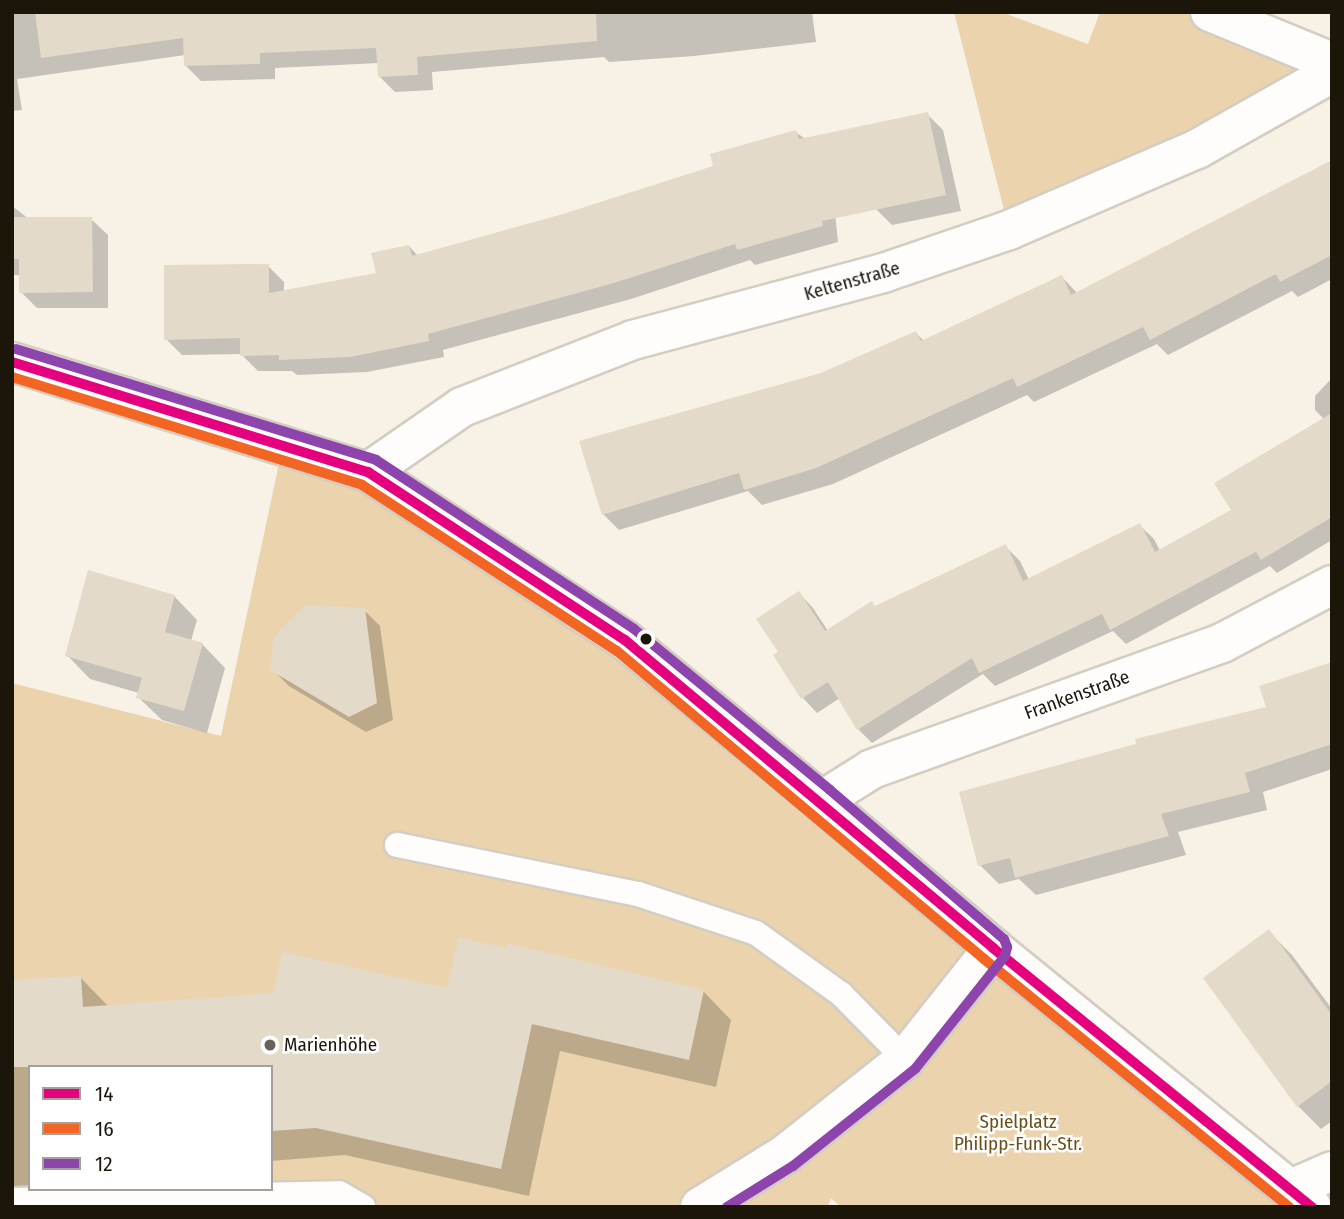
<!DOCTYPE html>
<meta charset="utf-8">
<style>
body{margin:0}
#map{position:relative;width:1344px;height:1219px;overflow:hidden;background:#f7f1e6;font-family:"Fira Sans Condensed",sans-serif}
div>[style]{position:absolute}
.green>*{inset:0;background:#ebd4ad}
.shadow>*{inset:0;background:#0003}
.building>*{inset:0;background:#e4daca}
.roads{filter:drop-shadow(2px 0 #d3cdc2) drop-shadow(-2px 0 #d3cdc2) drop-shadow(0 2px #d3cdc2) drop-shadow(0 -2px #d3cdc2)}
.lane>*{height:24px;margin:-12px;padding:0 12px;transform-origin:12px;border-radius:12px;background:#fefdfb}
.street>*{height:38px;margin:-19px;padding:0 19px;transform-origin:19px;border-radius:19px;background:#fefdfb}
.bus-1>*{height:10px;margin:-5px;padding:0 5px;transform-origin:5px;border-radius:5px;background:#e5007d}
.bus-2>*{height:10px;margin:-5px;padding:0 5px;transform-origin:5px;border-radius:5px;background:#f26522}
.bus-3>*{height:10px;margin:-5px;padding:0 5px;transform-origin:5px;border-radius:5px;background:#8e44ad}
.dots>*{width:19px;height:19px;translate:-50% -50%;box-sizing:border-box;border:4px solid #fff;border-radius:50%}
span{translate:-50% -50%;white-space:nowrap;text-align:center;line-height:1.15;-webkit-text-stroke:5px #fff;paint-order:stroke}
.street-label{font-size:19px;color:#1c150a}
.poi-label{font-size:19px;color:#1c150a}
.left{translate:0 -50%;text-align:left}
.park-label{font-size:19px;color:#6c4e18}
.frame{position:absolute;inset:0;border:14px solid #1c150a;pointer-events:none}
.legend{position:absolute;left:28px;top:1065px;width:245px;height:126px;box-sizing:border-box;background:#fff;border:2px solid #a4a19d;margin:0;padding:9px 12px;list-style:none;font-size:21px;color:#1c150a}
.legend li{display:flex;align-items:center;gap:14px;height:35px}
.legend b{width:35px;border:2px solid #a4a19d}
</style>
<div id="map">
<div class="green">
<div style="clip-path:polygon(954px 12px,1001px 12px,1088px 44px,1100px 12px,1210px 12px,1332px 62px,1009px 230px)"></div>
<div style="clip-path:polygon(evenodd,281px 454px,364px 482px,621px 646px,981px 950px,903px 1049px,681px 1207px,12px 1207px,12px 683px,221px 736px,281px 454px,30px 1067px,271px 1067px,271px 1189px,30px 1189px,30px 1067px)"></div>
<div style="clip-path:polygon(995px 961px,1298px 1207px,841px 1207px,831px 1198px,828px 1207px,718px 1207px)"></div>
</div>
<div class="shadow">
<div style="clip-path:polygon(12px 12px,812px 12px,816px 42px,694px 56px,609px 62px,604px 57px,432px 72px,433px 90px,395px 92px,379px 76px,379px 63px,275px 68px,275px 79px,201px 81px,185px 65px,185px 55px,17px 79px,22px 110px,12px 111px)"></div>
<div style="clip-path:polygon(927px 114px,943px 130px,961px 211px,892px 225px,876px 209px)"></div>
<div style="clip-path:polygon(795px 132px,829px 154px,838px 242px,755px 265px,750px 260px,631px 299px,443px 350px,444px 357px,367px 372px,297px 375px,292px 371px,258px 371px,241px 354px,182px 355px,166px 339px,268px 266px,284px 282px,284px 292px,378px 274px,409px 246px,418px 256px,564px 216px,715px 167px)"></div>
<div style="clip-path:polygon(1332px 162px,1332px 279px,1298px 297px,1292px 291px,1168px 355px,1157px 344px,1034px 402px,1027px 395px,833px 484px,762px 505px,748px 491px,619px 530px,603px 514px,822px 375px,916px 333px,924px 341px,1062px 277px,1077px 293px)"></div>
<div style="clip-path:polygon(12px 206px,29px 219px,91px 219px,108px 235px,108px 308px,37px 308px,21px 292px,21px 275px,12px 275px)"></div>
<div style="clip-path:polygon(1332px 378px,1332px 427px,1315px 410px,1315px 396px)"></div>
<div style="clip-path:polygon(1332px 517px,1332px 540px,1277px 573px,1270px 566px,1126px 644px,1113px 631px,995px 686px,983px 674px,872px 743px,858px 729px,840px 698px,817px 713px,803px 698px,775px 655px,780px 652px,799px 593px,813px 608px,828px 631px,1005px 546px,1020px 561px,1029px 580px,1139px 525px,1154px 539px,1160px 551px)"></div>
<div style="clip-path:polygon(174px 596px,197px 620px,191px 641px,202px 644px,225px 668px,207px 733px,162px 720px,138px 697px,139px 693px,90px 679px,67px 655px)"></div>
<div style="clip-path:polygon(364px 610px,380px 626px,393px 720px,366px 732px,289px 686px,272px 669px)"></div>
<div style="clip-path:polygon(1332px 663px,1332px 769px,1263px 792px,1267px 810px,1178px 832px,1186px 855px,1036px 895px,1019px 879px,999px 884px,980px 865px,1268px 708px)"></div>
<div style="clip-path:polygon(1269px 932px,1292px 955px,1332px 1009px,1332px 1121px,1321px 1129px,1298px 1106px)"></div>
<div style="clip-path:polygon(80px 977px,108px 1006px,449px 990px,703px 991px,731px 1020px,716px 1087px,560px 1051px,529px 1196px,345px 1155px,271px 1161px,271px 1067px,30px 1067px,30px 1189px,12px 1189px,12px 982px)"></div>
</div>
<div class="building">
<div style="clip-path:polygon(35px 12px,596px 12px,597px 41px,417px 57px,418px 75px,378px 77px,376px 48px,260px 53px,260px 64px,184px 66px,183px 38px,41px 58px)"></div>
<div style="clip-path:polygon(928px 112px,946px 195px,822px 221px,823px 226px,737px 250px,735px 244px,614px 283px,428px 334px,429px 341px,350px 357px,279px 360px,279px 355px,240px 356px,240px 338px,164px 340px,164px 265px,269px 264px,269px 293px,376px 273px,371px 253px,409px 245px,412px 256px,563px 214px,713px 166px,710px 154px,796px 130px,799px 139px)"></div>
<div style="clip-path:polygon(1332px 160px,1332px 255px,1280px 282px,1276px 274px,1150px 340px,1143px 327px,1017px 387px,1013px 378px,816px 468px,744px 490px,739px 473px,602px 515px,579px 441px,821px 373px,916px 331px,921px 341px,1062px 275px,1071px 295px)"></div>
<div style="clip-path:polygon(12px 217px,92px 217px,93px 292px,19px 293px,19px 259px,12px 259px)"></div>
<div style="clip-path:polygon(1332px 413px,1332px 517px,1261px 560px,1256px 552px,1110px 630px,1102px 614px,979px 673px,972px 658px,857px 730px,828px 682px,801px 699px,773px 655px,778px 652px,756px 619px,799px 591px,825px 631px,872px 601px,875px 606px,1006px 544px,1023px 581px,1140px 523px,1155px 552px,1231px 510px,1214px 483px)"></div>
<div style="clip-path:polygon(88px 570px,175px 595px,165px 632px,203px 643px,184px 711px,136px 698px,142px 678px,65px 656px)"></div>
<div style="clip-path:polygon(306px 605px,365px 608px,377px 703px,349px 717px,270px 670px,274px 637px)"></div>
<div style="clip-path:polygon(1332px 662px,1332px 744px,1245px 773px,1250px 792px,1161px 814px,1169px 836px,1015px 878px,1010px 858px,978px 866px,959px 792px,1136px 744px,1135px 739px,1266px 707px,1259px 686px)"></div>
<div style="clip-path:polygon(1269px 929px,1332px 1015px,1332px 1081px,1297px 1107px,1203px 978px)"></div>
<div style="clip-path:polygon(459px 937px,506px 948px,507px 943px,704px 990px,689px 1060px,532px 1024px,501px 1169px,316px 1128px,271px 1131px,271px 1067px,12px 1067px,12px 980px,81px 976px,83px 1007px,273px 993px,282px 952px,447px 988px)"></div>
</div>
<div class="roads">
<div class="lane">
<div style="left:397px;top:845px;width:246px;rotate:11.5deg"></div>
<div style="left:638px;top:894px;width:124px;rotate:18.3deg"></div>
<div style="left:756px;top:933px;width:105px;rotate:35.7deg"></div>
<div style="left:841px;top:994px;width:91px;rotate:45.4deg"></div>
<div style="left:12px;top:1200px;width:327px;rotate:-1.2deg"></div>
<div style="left:339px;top:1193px;width:28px;rotate:30deg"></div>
</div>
<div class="street">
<div style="left:1210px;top:12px;width:132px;rotate:22.3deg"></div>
<div style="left:12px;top:362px;width:373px;rotate:17.2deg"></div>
<div style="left:368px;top:472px;width:307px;rotate:33.2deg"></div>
<div style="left:625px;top:640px;width:254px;rotate:39.4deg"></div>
<div style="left:821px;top:801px;width:226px;rotate:40.5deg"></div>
<div style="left:993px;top:948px;width:411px;rotate:39.1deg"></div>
<div style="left:368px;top:472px;width:114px;rotate:-34.7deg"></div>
<div style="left:462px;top:407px;width:184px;rotate:-21.4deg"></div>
<div style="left:633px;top:340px;width:259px;rotate:-15deg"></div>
<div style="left:883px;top:273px;width:133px;rotate:-18.8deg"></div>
<div style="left:1009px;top:230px;width:205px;rotate:-23.3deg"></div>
<div style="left:1197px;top:149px;width:155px;rotate:-29.4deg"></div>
<div style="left:821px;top:801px;width:60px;rotate:-32.1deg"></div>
<div style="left:872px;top:769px;width:372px;rotate:-19.8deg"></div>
<div style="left:1222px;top:643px;width:124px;rotate:-27.8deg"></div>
<div style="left:1291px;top:1189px;width:45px;rotate:-23.7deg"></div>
<div style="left:700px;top:1207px;width:99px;rotate:-31.8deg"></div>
<div style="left:784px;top:1155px;width:154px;rotate:-38.4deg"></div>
<div style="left:905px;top:1059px;width:142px;rotate:-51.6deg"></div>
</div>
</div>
<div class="bus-1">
<div style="left:12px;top:362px;width:373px;rotate:17.2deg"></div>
<div style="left:368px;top:472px;width:307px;rotate:33.2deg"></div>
<div style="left:625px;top:640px;width:480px;rotate:39.9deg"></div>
<div style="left:993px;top:948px;width:411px;rotate:39.1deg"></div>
</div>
<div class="bus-2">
<div style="left:12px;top:377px;width:366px;rotate:17.1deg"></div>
<div style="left:362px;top:485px;width:304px;rotate:33.1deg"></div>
<div style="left:617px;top:651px;width:479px;rotate:40deg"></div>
<div style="left:984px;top:959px;width:393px;rotate:39.1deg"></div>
</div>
<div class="bus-3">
<div style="left:16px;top:349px;width:377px;rotate:17.1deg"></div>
<div style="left:376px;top:460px;width:308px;rotate:33.2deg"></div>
<div style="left:634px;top:629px;width:254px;rotate:39.4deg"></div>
<div style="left:830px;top:790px;width:229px;rotate:40.6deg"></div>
<div style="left:1004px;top:939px;width:9px;rotate:69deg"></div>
<div style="left:1007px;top:947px;width:9px;rotate:103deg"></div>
<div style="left:1005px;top:956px;width:144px;rotate:128.5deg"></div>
<div style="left:915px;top:1069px;width:156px;rotate:141.5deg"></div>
<div style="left:793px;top:1166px;width:78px;rotate:148.2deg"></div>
</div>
<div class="dots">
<div style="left:646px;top:639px;background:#1c150a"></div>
<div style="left:270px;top:1045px;background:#696257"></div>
</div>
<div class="street-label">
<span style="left:852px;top:281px;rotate:-16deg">Keltenstraße</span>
<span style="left:1077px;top:695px;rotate:-20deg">Frankenstraße</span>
</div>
<div class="poi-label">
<span class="left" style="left:284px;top:1045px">Marienhöhe</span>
</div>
<div class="park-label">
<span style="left:1018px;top:1133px">Spielplatz<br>Philipp-Funk-Str.</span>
</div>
<div class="frame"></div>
<ul class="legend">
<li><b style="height:9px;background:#e5007d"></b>14</li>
<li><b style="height:9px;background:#f26522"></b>16</li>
<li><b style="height:9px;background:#8e44ad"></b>12</li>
</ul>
</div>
